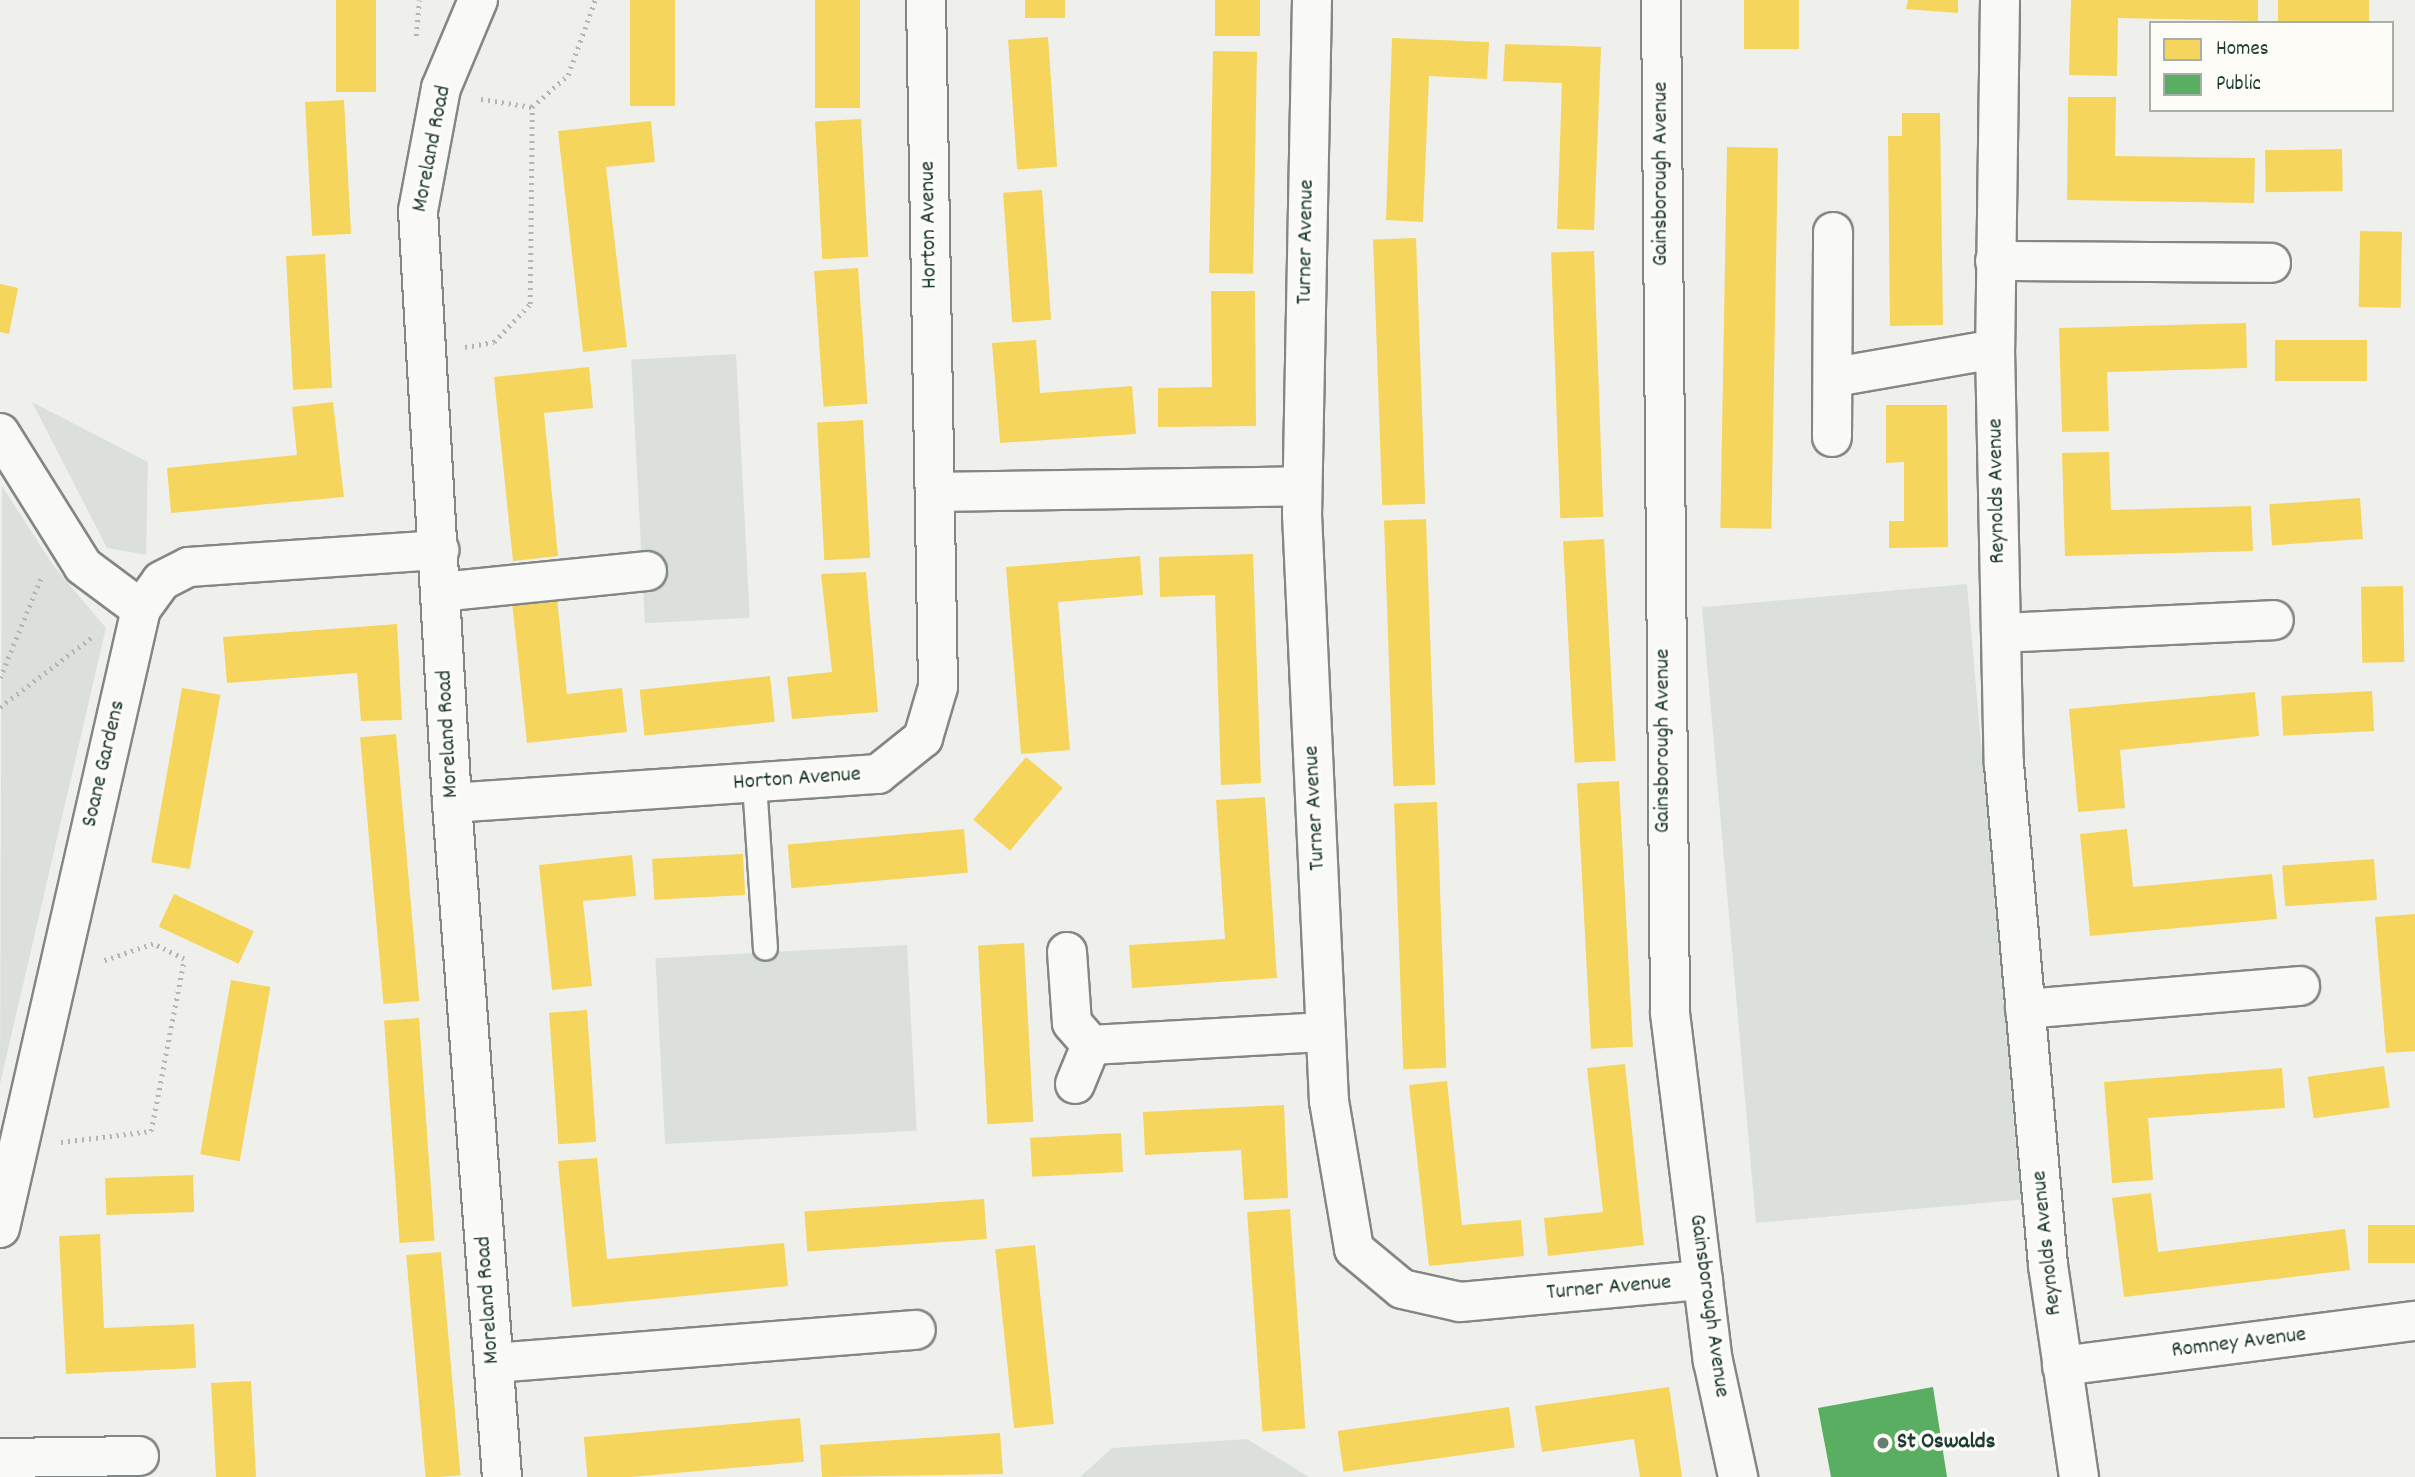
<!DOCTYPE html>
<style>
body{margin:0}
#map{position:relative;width:2415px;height:1477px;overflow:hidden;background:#eff0ec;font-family:Dekko,sans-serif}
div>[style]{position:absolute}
.green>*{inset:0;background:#dce0db;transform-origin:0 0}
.homes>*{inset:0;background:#f6d55c;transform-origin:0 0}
.public>*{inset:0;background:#5aae61}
.path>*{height:4.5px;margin-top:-2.25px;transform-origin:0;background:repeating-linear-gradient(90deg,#b3b6b4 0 2px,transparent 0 7px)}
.roads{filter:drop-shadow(2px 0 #828885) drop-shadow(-2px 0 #828885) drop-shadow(0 2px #828885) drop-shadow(0 -2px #828885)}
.service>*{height:23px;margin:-11.5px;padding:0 11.5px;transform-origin:11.5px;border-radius:11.5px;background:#f9f9f7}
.minor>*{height:38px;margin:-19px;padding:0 19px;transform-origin:19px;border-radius:19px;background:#f9f9f7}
.dots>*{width:19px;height:19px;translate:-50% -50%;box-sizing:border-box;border:4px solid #fdfcf7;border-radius:50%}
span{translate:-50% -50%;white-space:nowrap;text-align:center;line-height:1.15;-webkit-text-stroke:7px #fdfcf7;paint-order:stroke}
.street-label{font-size:23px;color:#1f3d34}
.poi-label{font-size:23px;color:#1f3d34;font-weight:700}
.left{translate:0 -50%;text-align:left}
.legend{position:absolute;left:2149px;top:21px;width:245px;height:91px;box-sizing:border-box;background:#fdfcf7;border:2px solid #a4b0a9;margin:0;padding:9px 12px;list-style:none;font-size:21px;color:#1f3d34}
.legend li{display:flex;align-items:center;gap:14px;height:35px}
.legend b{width:35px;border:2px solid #a4b0a9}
</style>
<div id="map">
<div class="green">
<div style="left:736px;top:354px;width:264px;height:105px;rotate:87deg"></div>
<div style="clip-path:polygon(32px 402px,148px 462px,146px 555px,107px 548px)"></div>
<div style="clip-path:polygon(2px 486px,53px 565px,106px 628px,0 1084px)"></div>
<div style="left:1967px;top:584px;width:618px;height:266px;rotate:85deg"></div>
<div style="left:907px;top:945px;width:186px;height:252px;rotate:87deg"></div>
<div style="clip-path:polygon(1247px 1439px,1309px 1477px,1080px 1477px,1112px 1448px)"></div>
</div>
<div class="homes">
<div style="left:336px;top:0;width:40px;height:92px"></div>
<div style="left:630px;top:0;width:45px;height:106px"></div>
<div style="left:815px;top:0;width:45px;height:108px"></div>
<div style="left:1025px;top:0;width:40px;height:18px"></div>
<div style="left:1215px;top:0;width:45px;height:36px"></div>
<div style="left:1744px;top:0;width:55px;height:49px"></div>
<div style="clip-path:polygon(1908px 0,1958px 0,1958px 13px,1906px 9px)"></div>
<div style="clip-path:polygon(2071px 0,2258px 0,2258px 21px,2118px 18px,2117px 76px,2069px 75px)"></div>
<div style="left:2278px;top:0;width:91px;height:23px"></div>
<div style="left:1048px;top:37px;width:130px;height:40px;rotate:86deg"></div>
<div style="clip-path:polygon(1392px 38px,1489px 42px,1487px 79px,1429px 76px,1423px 222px,1386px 220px)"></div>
<div style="clip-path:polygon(1505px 44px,1601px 47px,1594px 230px,1557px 229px,1562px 83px,1503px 81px)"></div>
<div style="left:1213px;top:51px;width:44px;height:222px;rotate:1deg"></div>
<div style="clip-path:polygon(2068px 97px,2116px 97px,2115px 156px,2255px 158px,2254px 203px,2067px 200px)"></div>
<div style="left:344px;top:100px;width:134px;height:39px;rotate:87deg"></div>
<div style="clip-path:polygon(1902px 113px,1940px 113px,1943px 325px,1890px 326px,1888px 136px,1902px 136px)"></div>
<div style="left:861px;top:119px;width:138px;height:46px;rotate:87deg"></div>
<div style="clip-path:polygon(651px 121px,655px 162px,606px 167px,627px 347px,583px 352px,558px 131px)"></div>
<div style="left:1727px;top:147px;width:51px;height:381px;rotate:1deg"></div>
<div style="left:2342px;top:149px;width:42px;height:77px;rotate:89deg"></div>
<div style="left:1042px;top:190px;width:130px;height:39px;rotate:86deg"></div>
<div style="left:2360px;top:231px;width:42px;height:76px;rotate:1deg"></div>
<div style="left:1416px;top:238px;width:266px;height:43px;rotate:88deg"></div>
<div style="left:1594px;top:251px;width:266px;height:43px;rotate:88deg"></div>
<div style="left:325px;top:254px;width:134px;height:39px;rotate:87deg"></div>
<div style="left:858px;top:268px;width:136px;height:44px;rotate:86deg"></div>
<div style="clip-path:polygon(0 284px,18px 288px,9px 334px,0 332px)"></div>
<div style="clip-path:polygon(1211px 291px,1255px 291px,1256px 426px,1158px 427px,1158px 388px,1212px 387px)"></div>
<div style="clip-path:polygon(2246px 323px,2247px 368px,2107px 372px,2109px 431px,2062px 432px,2059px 328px)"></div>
<div style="clip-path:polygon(1036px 340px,1040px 393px,1132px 386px,1136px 434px,1000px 443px,992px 343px)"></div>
<div style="left:2367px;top:340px;width:41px;height:92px;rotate:90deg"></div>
<div style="clip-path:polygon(589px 367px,593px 408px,544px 413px,558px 556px,513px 561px,494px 377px)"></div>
<div style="clip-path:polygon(333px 402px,344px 497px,171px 513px,167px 468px,297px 455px,292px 407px)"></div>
<div style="clip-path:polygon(1886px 405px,1947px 405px,1948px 547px,1889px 548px,1889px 521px,1904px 521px,1904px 462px,1886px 463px)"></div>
<div style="left:863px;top:420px;width:138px;height:46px;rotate:87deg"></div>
<div style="clip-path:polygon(2109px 452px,2111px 510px,2251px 506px,2253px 551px,2065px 556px,2062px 453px)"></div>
<div style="left:2360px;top:498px;width:41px;height:91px;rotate:86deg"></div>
<div style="left:1426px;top:519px;width:266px;height:42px;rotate:88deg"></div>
<div style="left:1604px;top:539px;width:222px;height:41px;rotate:87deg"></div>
<div style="clip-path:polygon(1253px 554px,1261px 783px,1221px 785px,1215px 595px,1160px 597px,1159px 557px)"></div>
<div style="clip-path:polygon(1140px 556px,1143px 595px,1058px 602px,1070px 750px,1021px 754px,1006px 567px)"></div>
<div style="clip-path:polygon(866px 572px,878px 712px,792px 719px,787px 677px,832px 672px,821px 574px)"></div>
<div style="left:2403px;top:586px;width:76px;height:42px;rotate:89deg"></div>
<div style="clip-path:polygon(557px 598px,567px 694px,622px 688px,627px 732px,527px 743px,512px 602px)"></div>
<div style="clip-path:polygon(397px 624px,402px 720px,361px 721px,357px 673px,227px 683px,223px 637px)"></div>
<div style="left:770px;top:676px;width:46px;height:131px;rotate:84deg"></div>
<div style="left:182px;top:688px;width:39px;height:177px;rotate:10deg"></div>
<div style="left:2372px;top:691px;width:40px;height:91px;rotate:87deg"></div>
<div style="clip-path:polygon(2255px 692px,2259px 736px,2120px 750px,2125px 808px,2078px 812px,2069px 709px)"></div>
<div style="left:396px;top:734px;width:268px;height:36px;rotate:85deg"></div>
<div style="left:1026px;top:757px;width:48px;height:82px;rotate:40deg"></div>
<div style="left:1619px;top:781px;width:266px;height:42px;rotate:87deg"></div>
<div style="clip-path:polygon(1265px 797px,1277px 978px,1132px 988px,1129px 945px,1225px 939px,1216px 800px)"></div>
<div style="left:1437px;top:802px;width:266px;height:43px;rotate:88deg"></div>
<div style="left:964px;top:829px;width:44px;height:177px;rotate:85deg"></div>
<div style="clip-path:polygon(2127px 829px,2133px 887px,2272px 874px,2277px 919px,2090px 936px,2080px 834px)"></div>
<div style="left:743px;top:854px;width:41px;height:91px;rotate:87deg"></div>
<div style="clip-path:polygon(632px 855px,636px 896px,583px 901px,592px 986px,552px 990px,539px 865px)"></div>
<div style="left:2374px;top:859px;width:41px;height:92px;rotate:86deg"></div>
<div style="left:174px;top:894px;width:88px;height:36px;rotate:25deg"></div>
<div style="clip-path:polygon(2415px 914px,2415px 1051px,2386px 1053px,2375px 917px)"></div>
<div style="left:1024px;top:943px;width:179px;height:46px;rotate:87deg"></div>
<div style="left:231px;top:980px;width:40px;height:177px;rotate:10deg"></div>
<div style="left:587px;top:1010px;width:132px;height:38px;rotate:86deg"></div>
<div style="left:419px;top:1018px;width:223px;height:35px;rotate:86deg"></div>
<div style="clip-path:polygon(1625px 1064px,1644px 1245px,1548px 1256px,1544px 1218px,1603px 1212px,1587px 1068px)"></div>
<div style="left:2384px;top:1066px;width:42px;height:77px;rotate:82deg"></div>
<div style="clip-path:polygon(2282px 1068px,2285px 1108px,2148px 1118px,2153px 1180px,2112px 1183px,2104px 1082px)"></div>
<div style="clip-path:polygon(1447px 1081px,1462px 1225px,1521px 1220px,1524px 1256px,1429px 1266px,1409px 1085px)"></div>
<div style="clip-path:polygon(1284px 1105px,1288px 1198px,1244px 1200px,1241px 1150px,1145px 1155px,1143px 1112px)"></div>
<div style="left:1121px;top:1133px;width:39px;height:91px;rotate:87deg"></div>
<div style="clip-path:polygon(597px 1158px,607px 1259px,784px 1243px,788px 1286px,572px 1307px,558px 1161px)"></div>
<div style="left:193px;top:1175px;width:37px;height:88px;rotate:88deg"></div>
<div style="clip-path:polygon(2151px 1193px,2158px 1252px,2345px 1229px,2350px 1270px,2124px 1297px,2112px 1198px)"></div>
<div style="left:984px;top:1199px;width:40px;height:180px;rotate:86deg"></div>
<div style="left:1290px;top:1209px;width:220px;height:43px;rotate:86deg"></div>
<div style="left:2415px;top:1225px;width:38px;height:47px;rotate:90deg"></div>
<div style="clip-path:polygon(100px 1234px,104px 1328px,194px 1324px,196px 1368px,66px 1374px,59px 1236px)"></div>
<div style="left:1035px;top:1245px;width:180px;height:40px;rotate:84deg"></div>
<div style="left:441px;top:1252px;width:224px;height:35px;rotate:85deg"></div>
<div style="left:251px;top:1381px;width:96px;height:40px;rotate:87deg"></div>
<div style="clip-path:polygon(1669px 1387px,1682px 1477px,1640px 1477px,1634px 1439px,1542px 1452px,1535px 1406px)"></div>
<div style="left:1509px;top:1407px;width:41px;height:173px;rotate:82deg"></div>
<div style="left:800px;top:1418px;width:44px;height:217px;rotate:85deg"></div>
<div style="clip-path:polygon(1000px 1433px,1003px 1474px,822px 1477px,820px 1445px)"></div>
</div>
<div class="public">
<div style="clip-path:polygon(1933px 1387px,1947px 1477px,1831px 1477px,1818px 1408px)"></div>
</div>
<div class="path">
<div style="left:416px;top:36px;width:36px;rotate:-85deg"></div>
<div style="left:481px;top:99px;width:52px;rotate:8.9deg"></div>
<div style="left:465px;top:347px;width:29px;rotate:-10deg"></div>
<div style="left:494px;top:342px;width:52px;rotate:-46.5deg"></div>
<div style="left:530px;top:304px;width:197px;rotate:-89.4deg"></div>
<div style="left:532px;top:107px;width:48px;rotate:-41.6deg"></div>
<div style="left:568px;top:75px;width:80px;rotate:-70.2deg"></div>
<div style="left:0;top:678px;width:111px;rotate:-67.8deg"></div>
<div style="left:0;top:707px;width:116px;rotate:-37.3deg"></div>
<div style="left:61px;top:1142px;width:91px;rotate:-7deg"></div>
<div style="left:151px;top:1131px;width:175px;rotate:-79.1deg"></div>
<div style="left:184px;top:959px;width:34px;rotate:-154deg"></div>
<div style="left:153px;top:944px;width:53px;rotate:161.2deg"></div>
</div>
<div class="roads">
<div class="service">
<div style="left:754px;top:783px;width:165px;rotate:86.2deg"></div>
</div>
<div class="minor">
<div style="left:478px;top:0;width:95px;rotate:112.8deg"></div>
<div style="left:441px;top:88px;width:125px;rotate:100.6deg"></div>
<div style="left:418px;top:211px;width:593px;rotate:86.71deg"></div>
<div style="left:452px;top:803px;width:676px;rotate:85.76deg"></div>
<div style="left:1312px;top:0;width:514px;rotate:91.11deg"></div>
<div style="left:1302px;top:514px;width:588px;rotate:87.37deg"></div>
<div style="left:1329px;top:1101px;width:150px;rotate:80.4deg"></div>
<div style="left:1354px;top:1249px;width:62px;rotate:39.8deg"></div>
<div style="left:1402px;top:1289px;width:59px;rotate:12.6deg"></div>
<div style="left:1460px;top:1302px;width:244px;rotate:-5.2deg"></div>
<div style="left:1661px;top:0;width:1013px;rotate:89.49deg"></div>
<div style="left:1670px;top:1013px;width:351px;rotate:83deg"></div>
<div style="left:1713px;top:1361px;width:119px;rotate:77.8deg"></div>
<div style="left:2000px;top:0;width:349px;rotate:90.8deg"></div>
<div style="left:1995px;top:349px;width:415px;rotate:88.8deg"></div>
<div style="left:2004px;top:764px;width:503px;rotate:84.98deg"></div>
<div style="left:2048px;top:1265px;width:214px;rotate:81.7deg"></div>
<div style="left:1995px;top:261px;width:276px;rotate:0.4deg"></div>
<div style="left:1835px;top:377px;width:162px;rotate:-9.9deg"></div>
<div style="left:0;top:433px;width:157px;rotate:58deg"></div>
<div style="left:83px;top:566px;width:72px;rotate:36.6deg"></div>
<div style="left:1832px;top:437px;width:205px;rotate:-89.7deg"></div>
<div style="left:935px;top:492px;width:367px;rotate:-0.9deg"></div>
<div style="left:441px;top:592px;width:207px;rotate:-5.8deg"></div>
<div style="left:2001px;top:633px;width:273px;rotate:-2.7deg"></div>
<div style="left:452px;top:803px;width:427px;rotate:-3.9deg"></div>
<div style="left:878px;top:774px;width:58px;rotate:-38.7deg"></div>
<div style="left:923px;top:738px;width:53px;rotate:-73.6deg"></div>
<div style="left:938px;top:687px;width:687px;rotate:-91deg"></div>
<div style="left:1067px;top:952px;width:71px;rotate:86deg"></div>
<div style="left:1072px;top:1023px;width:29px;rotate:49deg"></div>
<div style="left:1091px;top:1045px;width:235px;rotate:-3.2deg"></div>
<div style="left:2025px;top:1009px;width:276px;rotate:-4.8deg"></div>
<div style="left:1075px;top:1084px;width:42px;rotate:-67.7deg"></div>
<div style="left:0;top:1228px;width:635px;rotate:-77.17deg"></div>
<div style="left:141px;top:609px;width:34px;rotate:-54deg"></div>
<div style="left:161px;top:581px;width:31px;rotate:-27deg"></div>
<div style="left:189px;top:567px;width:251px;rotate:-3.9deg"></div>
<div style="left:494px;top:1363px;width:423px;rotate:-4.5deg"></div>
<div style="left:2062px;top:1366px;width:356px;rotate:-7.3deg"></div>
<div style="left:0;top:1458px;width:139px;rotate:-0.8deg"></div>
</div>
</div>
<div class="dots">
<div style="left:1883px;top:1443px;background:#687c74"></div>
</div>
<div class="street-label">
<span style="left:433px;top:149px;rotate:-79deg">Moreland Road</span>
<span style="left:1662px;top:174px;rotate:-90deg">Gainsborough Avenue</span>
<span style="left:930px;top:225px;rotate:-91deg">Horton Avenue</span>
<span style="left:1307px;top:242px;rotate:-89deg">Turner Avenue</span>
<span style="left:1998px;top:491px;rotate:-91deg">Reynolds Avenue</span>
<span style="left:449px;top:734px;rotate:-93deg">Moreland Road</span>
<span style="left:1664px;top:741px;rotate:-90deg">Gainsborough Avenue</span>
<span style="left:105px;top:764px;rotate:-77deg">Soane Gardens</span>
<span style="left:797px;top:780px;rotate:-4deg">Horton Avenue</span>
<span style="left:1316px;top:808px;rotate:-93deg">Turner Avenue</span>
<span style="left:2048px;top:1243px;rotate:-96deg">Reynolds Avenue</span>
<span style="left:1609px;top:1289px;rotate:-5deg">Turner Avenue</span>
<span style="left:489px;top:1300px;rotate:-94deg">Moreland Road</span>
<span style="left:1708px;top:1306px;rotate:82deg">Gainsborough Avenue</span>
<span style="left:2239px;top:1344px;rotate:-7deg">Romney Avenue</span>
</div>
<div class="poi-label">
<span class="left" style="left:1897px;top:1443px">St Oswalds</span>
</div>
<ul class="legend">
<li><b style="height:19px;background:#f6d55c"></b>Homes</li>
<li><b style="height:19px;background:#5aae61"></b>Public</li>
</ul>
</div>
